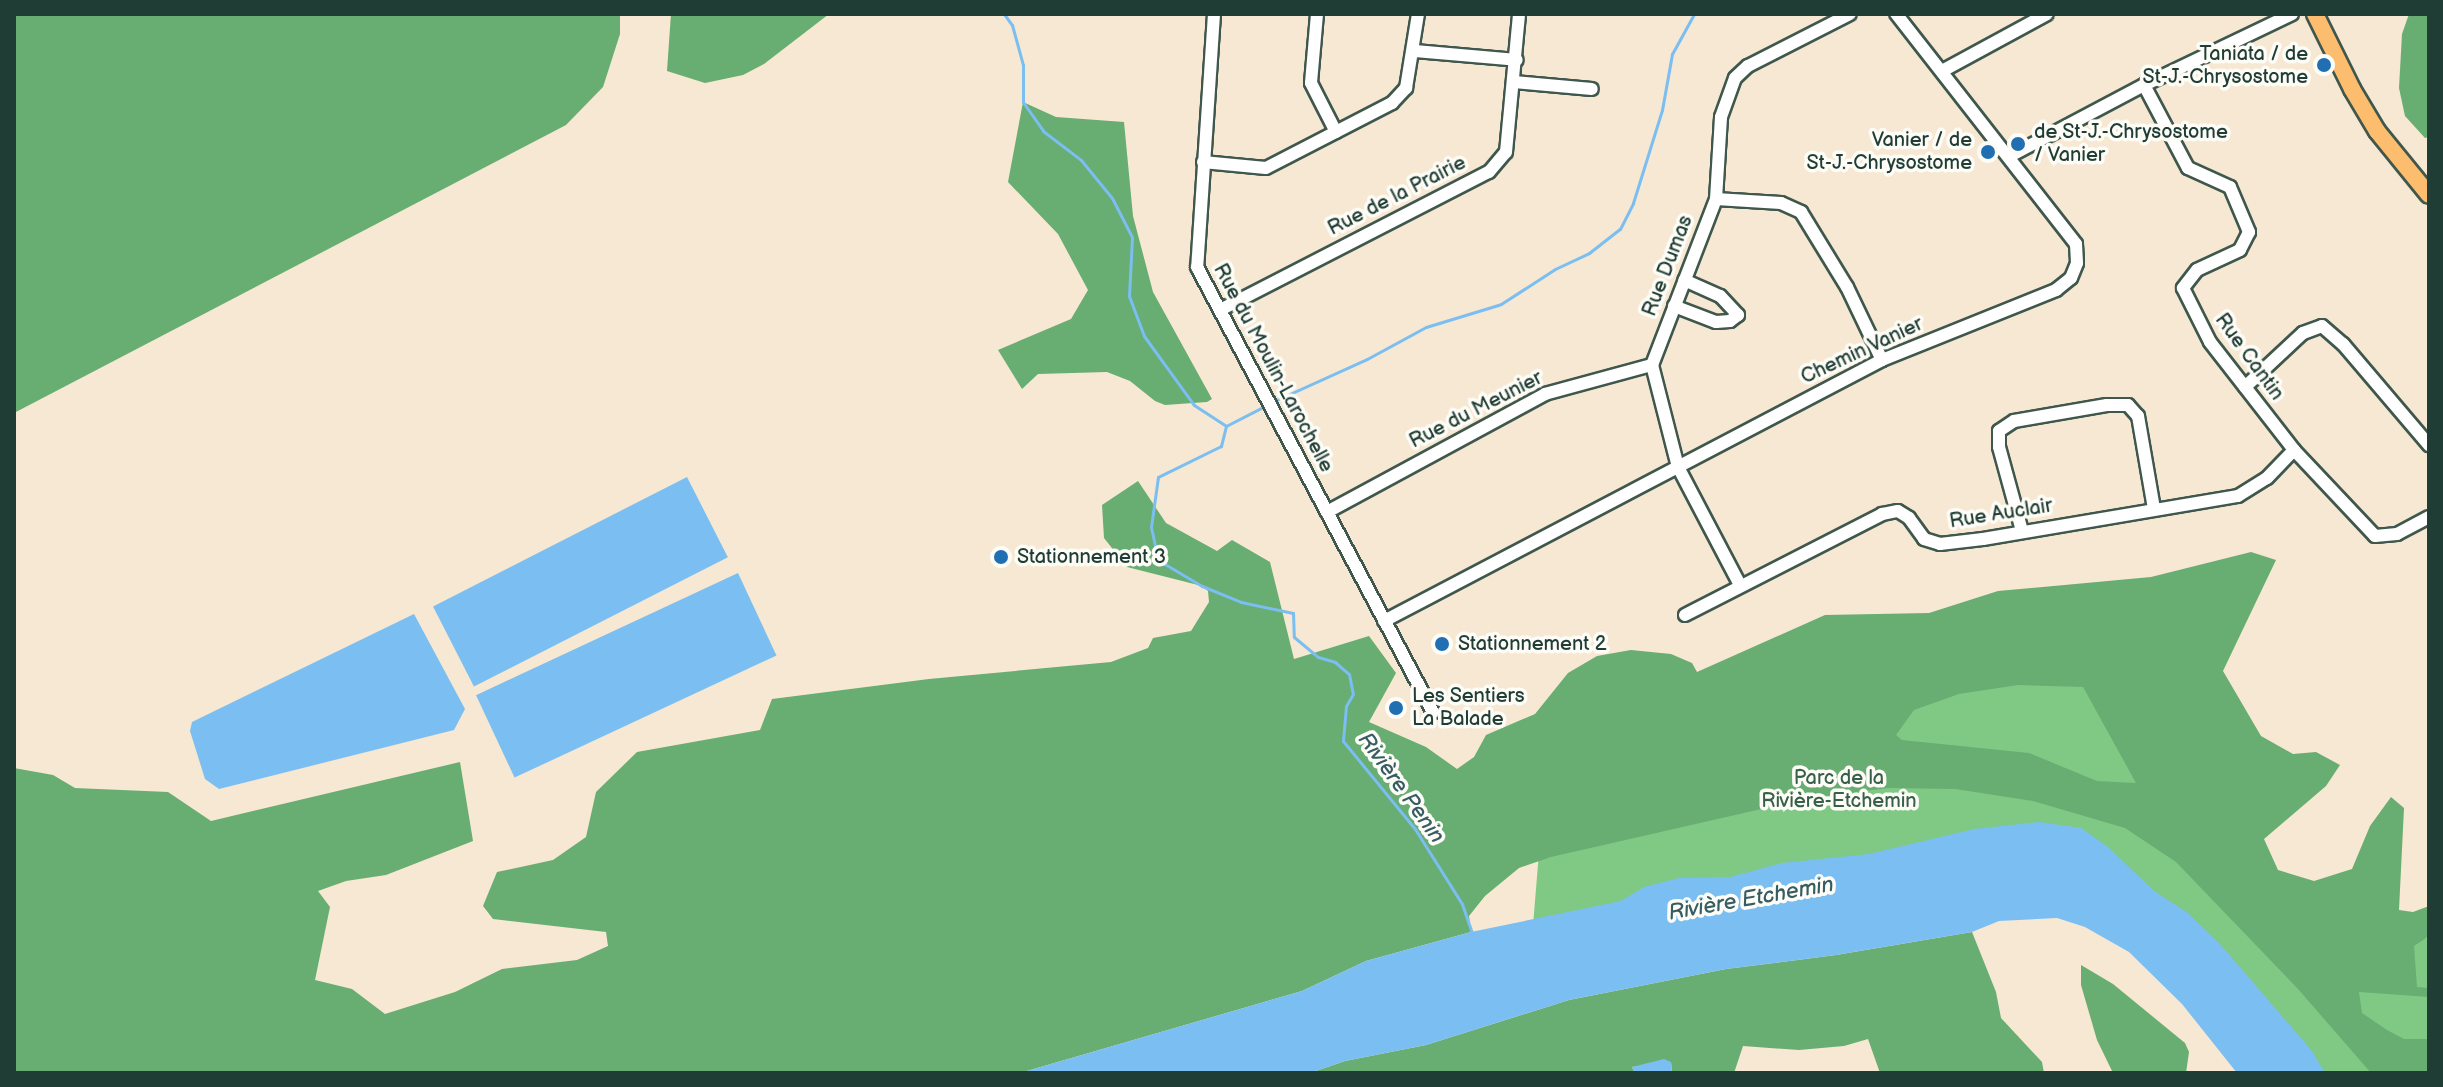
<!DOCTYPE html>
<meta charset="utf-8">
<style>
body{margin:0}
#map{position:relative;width:2443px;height:1087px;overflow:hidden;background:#f6e8d2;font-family:"Balsamiq Sans",sans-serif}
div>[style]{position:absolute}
.green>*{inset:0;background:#80c985}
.forest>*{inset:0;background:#68ad72}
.water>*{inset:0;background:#7bbef1;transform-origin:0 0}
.stream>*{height:3px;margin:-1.5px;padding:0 1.5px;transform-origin:1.5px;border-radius:1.5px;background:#7bbef1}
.roads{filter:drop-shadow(2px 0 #3f574c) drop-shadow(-2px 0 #3f574c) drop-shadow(0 2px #3f574c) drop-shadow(0 -2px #3f574c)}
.minor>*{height:12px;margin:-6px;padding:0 6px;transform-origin:6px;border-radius:6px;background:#fff}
.major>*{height:16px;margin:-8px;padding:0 8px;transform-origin:8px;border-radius:8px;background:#fcbd6e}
.dots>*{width:22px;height:22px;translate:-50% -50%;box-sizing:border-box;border:4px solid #fdfcf7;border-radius:50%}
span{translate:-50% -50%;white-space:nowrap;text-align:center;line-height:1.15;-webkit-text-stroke:7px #fdfcf7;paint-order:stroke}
.poi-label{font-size:20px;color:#1f3d34}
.right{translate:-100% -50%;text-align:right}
.left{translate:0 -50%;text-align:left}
.street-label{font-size:20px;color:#1f3d34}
.park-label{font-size:20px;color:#376048}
.water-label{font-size:22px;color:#365d63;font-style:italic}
.frame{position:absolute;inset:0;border:16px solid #1f3d34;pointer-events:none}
</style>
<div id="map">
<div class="green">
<div style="clip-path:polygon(1834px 676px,2084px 686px,2275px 873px,2311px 895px,2429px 939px,2429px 1073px,2281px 1073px,2154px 928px,2000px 876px,1530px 962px,1540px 840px)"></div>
</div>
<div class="forest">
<div style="clip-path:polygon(14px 14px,620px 14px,620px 34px,603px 87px,566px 125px,14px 413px)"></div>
<div style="clip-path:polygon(671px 14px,829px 14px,764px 64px,743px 75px,705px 83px,667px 71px)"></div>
<div style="clip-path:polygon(2409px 14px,2429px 14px,2429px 137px,2425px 138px,2405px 116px,2399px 88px,2402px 34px)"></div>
<div style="clip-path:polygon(1023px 102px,1056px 117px,1124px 122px,1133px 216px,1153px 292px,1212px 399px,1207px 402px,1165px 405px,1155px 401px,1130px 381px,1107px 372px,1038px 374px,1022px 389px,998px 350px,1071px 319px,1088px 290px,1058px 234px,1008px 182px)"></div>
<div style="clip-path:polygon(evenodd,1138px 481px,1166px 523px,1217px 551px,1232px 540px,1270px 562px,1294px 659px,1369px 636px,1396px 673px,1369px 722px,1426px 747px,1457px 769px,1474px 757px,1486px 735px,1535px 714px,1568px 673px,1597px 656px,1631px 650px,1671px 654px,1692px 663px,1697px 672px,1825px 615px,1929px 613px,1998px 591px,2151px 577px,2251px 552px,2276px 560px,2223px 671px,2261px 736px,2293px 754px,2316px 752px,2340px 765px,2326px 786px,2264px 839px,2278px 870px,2314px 881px,2352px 869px,2370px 826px,2391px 797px,2404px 808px,2399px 910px,2413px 912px,2429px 906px,2429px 936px,2414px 946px,2417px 987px,2429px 988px,2429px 997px,2359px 992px,2362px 1013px,2387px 1030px,2404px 1039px,2429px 1039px,2429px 1073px,2371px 1073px,2298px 989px,2176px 862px,2125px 828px,2033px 801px,1955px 789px,1888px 788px,1810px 798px,1551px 857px,1519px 868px,1485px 896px,1469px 916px,1471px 932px,1366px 961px,1302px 991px,1020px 1073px,14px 1073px,14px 768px,53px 775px,75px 788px,168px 792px,211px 821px,460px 762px,473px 841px,386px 875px,346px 881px,318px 891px,330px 907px,315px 980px,352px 989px,385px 1014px,455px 992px,502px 969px,577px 960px,608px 946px,606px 932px,493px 919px,483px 906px,497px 872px,553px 860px,586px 837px,596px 792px,637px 752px,760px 730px,772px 699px,929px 679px,1111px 662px,1148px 648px,1153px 638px,1191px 631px,1209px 602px,1208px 591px,1202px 586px,1127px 567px,1104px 538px,1102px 505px,1138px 481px,2018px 685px,2083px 687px,2136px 783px,2097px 781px,2029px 753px,1902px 740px,1896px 735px,1914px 710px,1959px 694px,2018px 685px)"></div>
<div style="clip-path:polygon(1972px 932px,1996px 992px,2001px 1018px,2042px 1062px,2044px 1073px,1880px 1073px,1868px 1039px,1844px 1046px,1799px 1050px,1743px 1046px,1734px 1073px,1672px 1073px,1671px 1062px,1632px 1067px,1635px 1073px,1310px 1073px,1345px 1061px,1426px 1045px,1569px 1000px,1726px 969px,1836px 955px)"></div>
<div style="clip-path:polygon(2081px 965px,2113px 984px,2185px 1043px,2189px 1052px,2186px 1073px,2113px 1073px,2097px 1040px,2081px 985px)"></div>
</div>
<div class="water">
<div style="left:687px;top:477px;width:90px;height:285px;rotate:63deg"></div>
<div style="left:738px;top:573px;width:91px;height:289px;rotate:65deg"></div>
<div style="clip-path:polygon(414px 614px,465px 709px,454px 730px,219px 789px,205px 779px,190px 731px,192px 722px)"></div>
<div style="clip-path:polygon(2039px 822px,2081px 828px,2108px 847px,2154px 891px,2188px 913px,2219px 943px,2312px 1051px,2325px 1073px,2237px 1073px,2182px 1004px,2129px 952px,2085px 927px,2057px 918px,1999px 921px,1972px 932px,1836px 955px,1726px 969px,1569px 1000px,1426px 1045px,1345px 1061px,1310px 1073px,1020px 1073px,1302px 991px,1366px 961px,1471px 932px,1621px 901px,1644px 887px,1679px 878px,1730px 877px,1782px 863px,1869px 854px,1974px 829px)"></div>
<div style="clip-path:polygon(1664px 1059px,1671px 1062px,1672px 1073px,1635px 1073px,1632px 1067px)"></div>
</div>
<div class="stream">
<div style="left:1004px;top:14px;width:14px;rotate:54deg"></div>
<div style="left:1012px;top:25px;width:41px;rotate:74.6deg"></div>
<div style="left:1023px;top:65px;width:37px;rotate:90deg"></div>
<div style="left:1023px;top:102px;width:35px;rotate:55deg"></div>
<div style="left:1043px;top:131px;width:48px;rotate:37.3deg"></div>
<div style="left:1081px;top:160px;width:49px;rotate:50.8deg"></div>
<div style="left:1112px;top:198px;width:44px;rotate:62.9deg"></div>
<div style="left:1132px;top:237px;width:59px;rotate:92.9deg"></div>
<div style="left:1129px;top:296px;width:43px;rotate:69.4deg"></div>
<div style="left:1144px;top:336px;width:85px;rotate:54.1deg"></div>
<div style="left:1194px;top:405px;width:38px;rotate:33deg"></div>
<div style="left:1226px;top:426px;width:21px;rotate:104deg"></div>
<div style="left:1221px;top:446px;width:70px;rotate:153.8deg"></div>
<div style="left:1158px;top:477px;width:50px;rotate:98deg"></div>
<div style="left:1151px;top:527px;width:34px;rotate:78deg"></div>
<div style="left:1158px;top:560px;width:51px;rotate:30.6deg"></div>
<div style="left:1202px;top:586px;width:42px;rotate:22.3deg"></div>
<div style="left:1241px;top:602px;width:53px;rotate:11.9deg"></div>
<div style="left:1293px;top:613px;width:24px;rotate:88deg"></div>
<div style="left:1294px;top:637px;width:31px;rotate:40deg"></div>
<div style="left:1318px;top:657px;width:18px;rotate:16deg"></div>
<div style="left:1335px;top:662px;width:18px;rotate:41deg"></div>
<div style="left:1349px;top:674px;width:20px;rotate:79deg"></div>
<div style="left:1353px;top:694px;width:14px;rotate:120deg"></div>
<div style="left:1346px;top:706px;width:35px;rotate:95deg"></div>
<div style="left:1343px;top:741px;width:114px;rotate:50.7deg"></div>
<div style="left:1415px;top:829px;width:89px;rotate:57.9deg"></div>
<div style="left:1462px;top:904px;width:31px;rotate:71deg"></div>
<div style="left:1272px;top:402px;width:104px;rotate:-24.4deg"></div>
<div style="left:1367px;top:359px;width:67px;rotate:-28.5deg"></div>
<div style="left:1426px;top:327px;width:78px;rotate:-17deg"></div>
<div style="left:1501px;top:304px;width:64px;rotate:-32.9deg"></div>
<div style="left:1555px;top:269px;width:38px;rotate:-25deg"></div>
<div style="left:1589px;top:253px;width:39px;rotate:-38deg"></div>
<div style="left:1620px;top:229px;width:29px;rotate:-63deg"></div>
<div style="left:1633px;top:203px;width:97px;rotate:-72.7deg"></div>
<div style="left:1662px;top:110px;width:57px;rotate:-79.9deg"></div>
<div style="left:1672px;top:54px;width:46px;rotate:-61.2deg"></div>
<div style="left:1226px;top:426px;width:44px;rotate:-27.1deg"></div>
</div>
<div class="roads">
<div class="minor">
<div style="left:1214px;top:14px;width:254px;rotate:93.8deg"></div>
<div style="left:1197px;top:267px;width:504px;rotate:62.06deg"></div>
<div style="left:1317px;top:14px;width:69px;rotate:95deg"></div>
<div style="left:1311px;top:83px;width:55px;rotate:63deg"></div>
<div style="left:1415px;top:51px;width:102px;rotate:5deg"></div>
<div style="left:1942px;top:71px;width:119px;rotate:-28.5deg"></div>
<div style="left:1514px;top:82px;width:78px;rotate:5.1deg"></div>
<div style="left:2144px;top:85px;width:94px;rotate:62.1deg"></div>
<div style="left:2188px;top:168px;width:46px;rotate:24.3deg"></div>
<div style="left:2230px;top:187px;width:49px;rotate:67.1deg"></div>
<div style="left:2249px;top:232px;width:20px;rotate:117deg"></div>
<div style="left:2240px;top:250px;width:47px;rotate:155.1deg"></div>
<div style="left:2197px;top:270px;width:23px;rotate:128deg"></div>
<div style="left:2183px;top:288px;width:60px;rotate:63.4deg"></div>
<div style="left:2210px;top:342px;width:137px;rotate:52.1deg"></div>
<div style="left:2294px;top:450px;width:118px;rotate:46.7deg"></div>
<div style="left:2375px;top:536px;width:22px;rotate:-5deg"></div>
<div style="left:2397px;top:534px;width:36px;rotate:-28deg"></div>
<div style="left:2010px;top:156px;width:152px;rotate:-27.9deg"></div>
<div style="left:2144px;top:85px;width:164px;rotate:-25.6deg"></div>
<div style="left:1203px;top:162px;width:63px;rotate:5.4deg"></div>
<div style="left:1266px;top:168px;width:142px;rotate:-27.3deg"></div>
<div style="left:1392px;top:103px;width:21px;rotate:-47deg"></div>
<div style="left:1406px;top:88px;width:75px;rotate:-80.8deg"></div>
<div style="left:1716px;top:199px;width:65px;rotate:3.5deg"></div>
<div style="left:1781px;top:203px;width:22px;rotate:24deg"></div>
<div style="left:1801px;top:212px;width:88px;rotate:58.5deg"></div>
<div style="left:1847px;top:287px;width:81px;rotate:64.4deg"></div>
<div style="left:1674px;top:306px;width:45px;rotate:20.9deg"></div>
<div style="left:1716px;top:322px;width:14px;rotate:-4deg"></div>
<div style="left:1730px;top:321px;width:10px;rotate:-37deg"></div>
<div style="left:1738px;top:315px;width:26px;rotate:-133deg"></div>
<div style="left:1720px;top:296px;width:39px;rotate:-156deg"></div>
<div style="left:1220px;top:310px;width:302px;rotate:-27.2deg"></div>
<div style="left:1489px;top:172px;width:26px;rotate:-50deg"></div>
<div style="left:1506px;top:152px;width:139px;rotate:-84.6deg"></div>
<div style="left:2245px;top:387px;width:79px;rotate:-43deg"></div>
<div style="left:2303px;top:333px;width:20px;rotate:-20deg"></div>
<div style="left:2322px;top:326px;width:28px;rotate:41deg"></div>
<div style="left:2343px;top:344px;width:133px;rotate:49.6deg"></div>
<div style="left:1327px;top:512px;width:248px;rotate:-28.4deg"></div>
<div style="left:1545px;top:394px;width:111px;rotate:-15.2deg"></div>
<div style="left:2022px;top:531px;width:87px;rotate:-105.3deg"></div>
<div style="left:1999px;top:447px;width:16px;rotate:-90deg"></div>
<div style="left:1999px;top:431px;width:18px;rotate:-34deg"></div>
<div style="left:2014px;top:421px;width:94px;rotate:-9.8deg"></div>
<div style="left:2107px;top:405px;width:21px"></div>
<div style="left:2128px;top:405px;width:15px;rotate:48deg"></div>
<div style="left:2138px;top:416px;width:94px;rotate:80.2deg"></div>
<div style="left:1740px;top:585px;width:133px;rotate:-117.7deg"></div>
<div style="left:1678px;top:467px;width:105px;rotate:-104.3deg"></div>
<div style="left:1652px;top:365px;width:178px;rotate:-68.9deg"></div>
<div style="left:1716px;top:199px;width:82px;rotate:-86.5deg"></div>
<div style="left:1721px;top:117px;width:41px;rotate:-70.3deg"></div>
<div style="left:1735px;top:78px;width:18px;rotate:-43deg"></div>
<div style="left:1748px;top:66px;width:114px;rotate:-27deg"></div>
<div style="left:1685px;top:615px;width:221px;rotate:-27.1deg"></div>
<div style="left:1882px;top:514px;width:16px;rotate:-11deg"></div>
<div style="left:1898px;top:511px;width:13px;rotate:32deg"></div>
<div style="left:1909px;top:518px;width:26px;rotate:54deg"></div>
<div style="left:1924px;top:539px;width:17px;rotate:17deg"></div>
<div style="left:1940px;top:544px;width:43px;rotate:-6.6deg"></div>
<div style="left:1983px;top:539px;width:259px;rotate:-9.6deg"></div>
<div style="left:2238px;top:496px;width:34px;rotate:-32deg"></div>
<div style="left:2267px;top:478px;width:39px;rotate:-46deg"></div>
<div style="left:1384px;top:621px;width:562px;rotate:-27.66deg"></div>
<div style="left:1882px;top:360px;width:188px;rotate:-21.9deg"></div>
<div style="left:2056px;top:290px;width:19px;rotate:-39deg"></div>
<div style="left:2071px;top:278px;width:16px;rotate:-68deg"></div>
<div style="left:2077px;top:263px;width:19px;rotate:-93deg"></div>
<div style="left:2076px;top:244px;width:292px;rotate:-128deg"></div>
</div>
<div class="major">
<div style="left:2315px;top:14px;width:84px;rotate:63.7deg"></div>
<div style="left:2352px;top:89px;width:49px;rotate:59.2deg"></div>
<div style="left:2377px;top:131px;width:82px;rotate:50.9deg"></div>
</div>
</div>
<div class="dots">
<div style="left:2324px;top:65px;background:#1f6fb2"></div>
<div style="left:2018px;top:144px;background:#1f6fb2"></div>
<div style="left:1988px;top:152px;background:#1f6fb2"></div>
<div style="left:1001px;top:557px;background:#1f6fb2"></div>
<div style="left:1442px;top:644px;background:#1f6fb2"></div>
<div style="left:1396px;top:708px;background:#1f6fb2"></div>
</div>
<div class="poi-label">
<span class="right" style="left:2308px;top:66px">Taniata / de<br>St-J.-Chrysostome</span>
<span class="left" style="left:2034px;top:144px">de St-J.-Chrysostome<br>/ Vanier</span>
<span class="right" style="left:1972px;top:152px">Vanier / de<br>St-J.-Chrysostome</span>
<span class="left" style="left:1017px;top:557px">Stationnement 3</span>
<span class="left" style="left:1458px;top:644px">Stationnement 2</span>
<span class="left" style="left:1412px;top:708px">Les Sentiers<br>La Balade</span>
</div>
<div class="street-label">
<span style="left:1397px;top:196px;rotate:-27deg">Rue de la Prairie</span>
<span style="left:1668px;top:266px;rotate:-69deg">Rue Dumas</span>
<span style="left:1862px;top:351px;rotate:-25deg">Chemin Vanier</span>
<span style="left:2249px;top:357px;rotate:54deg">Rue Cantin</span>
<span style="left:1273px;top:368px;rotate:62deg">Rue du Moulin-Larochelle</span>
<span style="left:1476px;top:410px;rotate:-27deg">Rue du Meunier</span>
<span style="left:2001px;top:514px;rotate:-9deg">Rue Auclair</span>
</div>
<div class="park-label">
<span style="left:1839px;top:790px">Parc de la<br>Rivière-Etchemin</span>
</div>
<div class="water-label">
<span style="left:1401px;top:788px;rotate:54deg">Rivière Penin</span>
<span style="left:1751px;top:899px;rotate:-10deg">Rivière Etchemin</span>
</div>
<div class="frame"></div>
</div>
